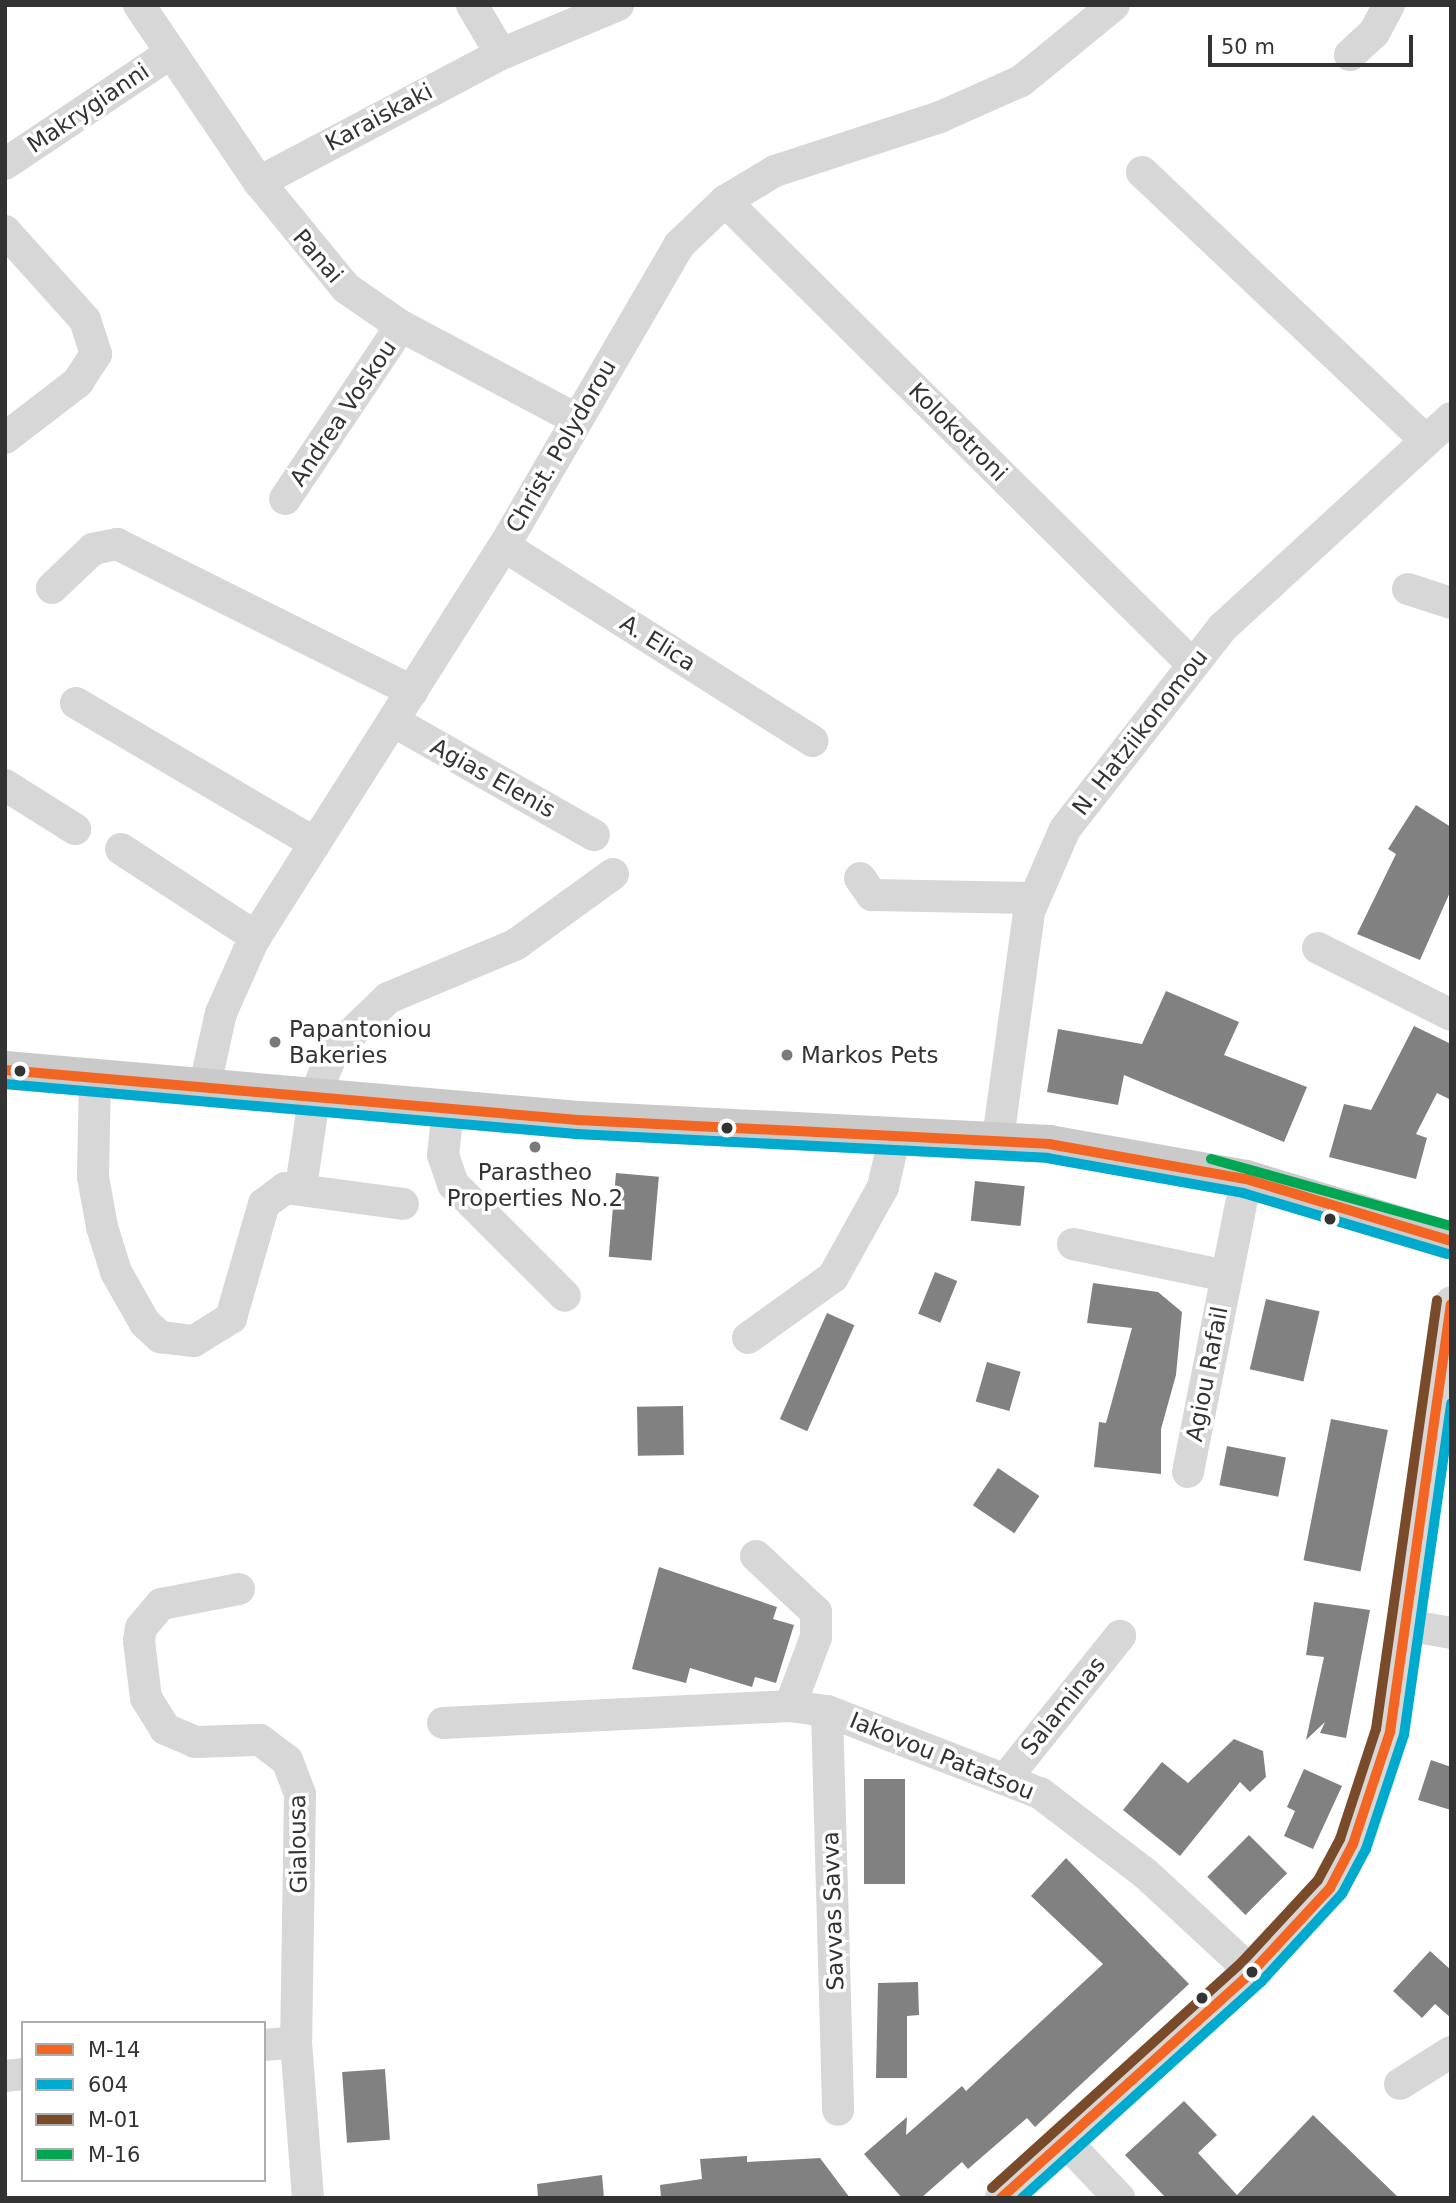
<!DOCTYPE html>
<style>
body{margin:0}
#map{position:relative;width:1456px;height:2203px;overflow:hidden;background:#fff;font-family:"DejaVu Sans",sans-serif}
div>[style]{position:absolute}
.building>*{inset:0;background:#818181;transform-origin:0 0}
.minor>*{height:32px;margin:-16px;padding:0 16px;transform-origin:16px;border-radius:16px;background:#d7d7d7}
.major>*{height:38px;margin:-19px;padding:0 19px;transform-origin:19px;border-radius:19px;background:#cacaca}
.bus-1>*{height:10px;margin:-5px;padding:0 5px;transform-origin:5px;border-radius:5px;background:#f26522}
.bus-2>*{height:10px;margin:-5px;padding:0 5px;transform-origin:5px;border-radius:5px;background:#00a9ce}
.bus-3>*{height:10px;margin:-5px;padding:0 5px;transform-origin:5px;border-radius:5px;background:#7a4b2a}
.bus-4>*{height:10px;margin:-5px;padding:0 5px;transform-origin:5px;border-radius:5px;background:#00a651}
.dots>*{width:19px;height:19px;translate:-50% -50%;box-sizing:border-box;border:4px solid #fff;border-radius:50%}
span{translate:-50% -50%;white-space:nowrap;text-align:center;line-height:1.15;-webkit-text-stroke:7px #fff;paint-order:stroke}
.street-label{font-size:23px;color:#333}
.poi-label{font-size:23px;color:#333}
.left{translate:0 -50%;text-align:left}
.frame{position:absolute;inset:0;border:7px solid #333;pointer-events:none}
.legend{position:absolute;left:21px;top:2021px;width:245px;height:161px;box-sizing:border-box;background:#fff;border:2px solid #adadad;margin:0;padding:9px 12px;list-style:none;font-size:21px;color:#333}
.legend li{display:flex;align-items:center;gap:14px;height:35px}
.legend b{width:35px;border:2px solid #adadad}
.scale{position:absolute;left:1208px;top:35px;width:205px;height:32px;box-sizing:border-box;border:4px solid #333;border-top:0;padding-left:9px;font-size:21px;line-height:24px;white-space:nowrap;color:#333;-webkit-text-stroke:5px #fff;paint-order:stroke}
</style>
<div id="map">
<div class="building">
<div style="clip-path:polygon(1416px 805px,1451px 827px,1451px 890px,1420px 960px,1357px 934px,1396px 854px,1388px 849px)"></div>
<div style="clip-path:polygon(1166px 991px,1239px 1022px,1224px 1055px,1307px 1087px,1284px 1142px,1124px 1075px,1118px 1105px,1047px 1092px,1058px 1029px,1142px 1044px)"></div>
<div style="clip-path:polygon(1414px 1026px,1451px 1044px,1451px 1100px,1437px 1093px,1416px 1134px,1427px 1138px,1416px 1179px,1329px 1157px,1344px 1104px,1371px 1110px)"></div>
<div style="left:616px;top:1173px;width:43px;height:84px;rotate:5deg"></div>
<div style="left:975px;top:1181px;width:50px;height:40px;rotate:6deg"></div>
<div style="left:935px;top:1272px;width:24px;height:45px;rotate:22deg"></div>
<div style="clip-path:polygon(1093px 1283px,1158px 1292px,1182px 1312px,1176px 1375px,1161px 1429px,1161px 1474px,1094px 1467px,1099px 1422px,1106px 1423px,1132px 1328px,1087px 1323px)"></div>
<div style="left:1266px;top:1299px;width:55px;height:72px;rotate:13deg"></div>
<div style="left:827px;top:1313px;width:30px;height:116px;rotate:24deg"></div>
<div style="left:987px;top:1362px;width:35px;height:41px;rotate:16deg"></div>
<div style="left:683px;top:1406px;width:49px;height:46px;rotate:89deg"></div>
<div style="left:1331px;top:1419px;width:58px;height:144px;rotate:11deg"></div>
<div style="left:1227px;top:1446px;width:60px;height:40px;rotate:11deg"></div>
<div style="left:998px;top:1468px;width:50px;height:45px;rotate:34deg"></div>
<div style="clip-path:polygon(659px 1567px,777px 1607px,773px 1619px,794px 1625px,776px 1683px,755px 1677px,752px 1687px,690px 1668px,686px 1683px,632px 1669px)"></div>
<div style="clip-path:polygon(1314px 1602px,1370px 1610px,1346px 1738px,1320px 1733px,1325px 1722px,1306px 1740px,1324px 1657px,1306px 1655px)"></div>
<div style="clip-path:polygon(1234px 1739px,1263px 1751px,1266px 1777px,1250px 1792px,1240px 1782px,1180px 1856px,1123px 1810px,1162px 1762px,1188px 1783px)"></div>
<div style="clip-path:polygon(1431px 1760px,1451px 1767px,1451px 1810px,1418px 1800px)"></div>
<div style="clip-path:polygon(1304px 1769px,1342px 1786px,1313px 1849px,1284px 1836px,1295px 1811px,1287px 1807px)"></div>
<div style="left:864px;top:1779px;width:41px;height:105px"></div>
<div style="left:1249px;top:1835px;width:54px;height:59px;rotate:45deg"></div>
<div style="clip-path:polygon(1066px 1858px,1189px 1984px,1035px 2127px,1027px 2118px,968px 2169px,962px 2162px,921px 2198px,902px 2198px,864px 2154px,907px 2117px,906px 2135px,962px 2086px,966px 2091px,1103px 1964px,1031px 1896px)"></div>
<div style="clip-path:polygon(1430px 1951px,1451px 1970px,1451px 2018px,1435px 2004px,1422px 2018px,1393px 1991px)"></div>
<div style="clip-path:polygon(918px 1982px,919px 2015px,907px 2016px,907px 2078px,876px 2078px,878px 1983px)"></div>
<div style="left:385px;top:2069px;width:71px;height:43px;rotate:86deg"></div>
<div style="clip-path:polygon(1184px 2101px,1217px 2135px,1198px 2153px,1237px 2195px,1313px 2115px,1399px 2198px,1166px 2198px,1125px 2155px)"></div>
<div style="clip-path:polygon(747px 2156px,747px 2162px,820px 2158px,850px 2198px,661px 2198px,660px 2185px,702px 2179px,700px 2159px)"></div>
<div style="clip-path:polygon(602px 2175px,604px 2198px,538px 2198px,537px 2184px)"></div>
</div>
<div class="minor">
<div style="left:139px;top:5px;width:214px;rotate:55.9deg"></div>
<div style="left:259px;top:182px;width:137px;rotate:50.6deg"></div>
<div style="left:346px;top:288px;width:67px;rotate:34.6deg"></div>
<div style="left:401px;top:326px;width:198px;rotate:28deg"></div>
<div style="left:472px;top:5px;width:57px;rotate:59.4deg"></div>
<div style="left:1350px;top:55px;width:33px;rotate:-43deg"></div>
<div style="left:1374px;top:33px;width:32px;rotate:-62deg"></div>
<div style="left:5px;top:164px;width:200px;rotate:-33.8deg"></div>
<div style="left:1142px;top:172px;width:391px;rotate:43.4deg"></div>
<div style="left:259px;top:182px;width:274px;rotate:-27.9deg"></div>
<div style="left:501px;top:54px;width:127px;rotate:-22.7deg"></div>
<div style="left:725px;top:201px;width:658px;rotate:44.75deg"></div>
<div style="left:5px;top:231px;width:120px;rotate:48deg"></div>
<div style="left:85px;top:320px;width:36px;rotate:72deg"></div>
<div style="left:96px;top:354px;width:33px;rotate:123deg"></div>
<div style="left:78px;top:382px;width:92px;rotate:142.5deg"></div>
<div style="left:285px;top:499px;width:208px;rotate:-56.2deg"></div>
<div style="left:504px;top:546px;width:365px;rotate:32.3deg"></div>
<div style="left:52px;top:588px;width:57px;rotate:-43.6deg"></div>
<div style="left:93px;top:549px;width:25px;rotate:-12deg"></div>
<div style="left:117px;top:544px;width:330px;rotate:26.5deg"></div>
<div style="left:1408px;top:589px;width:45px;rotate:18deg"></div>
<div style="left:76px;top:703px;width:275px;rotate:30.4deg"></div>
<div style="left:393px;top:721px;width:231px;rotate:29.6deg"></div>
<div style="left:5px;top:785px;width:83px;rotate:32.2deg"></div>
<div style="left:121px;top:849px;width:161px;rotate:33.1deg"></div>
<div style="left:860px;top:878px;width:21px;rotate:55deg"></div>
<div style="left:872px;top:895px;width:162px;rotate:1.1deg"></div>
<div style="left:1318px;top:948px;width:149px;rotate:26.7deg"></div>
<div style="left:95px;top:1079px;width:98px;rotate:91.2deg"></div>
<div style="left:93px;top:1177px;width:51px;rotate:79.8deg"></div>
<div style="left:102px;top:1227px;width:47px;rotate:72.7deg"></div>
<div style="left:116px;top:1272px;width:59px;rotate:60.4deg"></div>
<div style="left:145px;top:1323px;width:21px;rotate:43deg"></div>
<div style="left:160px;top:1337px;width:34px;rotate:7deg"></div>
<div style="left:194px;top:1341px;width:44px;rotate:-31.9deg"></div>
<div style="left:231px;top:1318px;width:119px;rotate:-73.9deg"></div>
<div style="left:264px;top:1204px;width:26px;rotate:-37deg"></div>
<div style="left:285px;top:1188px;width:119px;rotate:7.7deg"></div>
<div style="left:204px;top:1089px;width:78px;rotate:-77.4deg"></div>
<div style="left:221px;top:1013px;width:79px;rotate:-66deg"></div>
<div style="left:253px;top:941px;width:468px;rotate:-57.6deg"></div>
<div style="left:504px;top:546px;width:348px;rotate:-59.8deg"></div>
<div style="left:679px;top:245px;width:64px;rotate:-43.7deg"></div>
<div style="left:725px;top:201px;width:58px;rotate:-31deg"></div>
<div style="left:775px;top:171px;width:174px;rotate:-18.1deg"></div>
<div style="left:940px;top:117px;width:89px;rotate:-24deg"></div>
<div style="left:1021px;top:81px;width:120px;rotate:-39.3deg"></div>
<div style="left:448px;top:1110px;width:45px;rotate:96.3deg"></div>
<div style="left:443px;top:1155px;width:31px;rotate:71deg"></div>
<div style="left:453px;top:1184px;width:158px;rotate:45deg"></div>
<div style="left:998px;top:1139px;width:229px;rotate:-82.2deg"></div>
<div style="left:1029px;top:912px;width:90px;rotate:-66.6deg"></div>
<div style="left:1065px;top:829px;width:256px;rotate:-52deg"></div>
<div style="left:1223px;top:627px;width:309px;rotate:-42.5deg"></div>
<div style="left:301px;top:1187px;width:89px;rotate:-81.6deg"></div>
<div style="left:314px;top:1099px;width:52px;rotate:-68.4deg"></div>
<div style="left:333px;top:1051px;width:76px;rotate:-43.9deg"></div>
<div style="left:388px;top:998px;width:138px;rotate:-22.7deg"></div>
<div style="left:515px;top:945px;width:121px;rotate:-35.9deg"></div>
<div style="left:1073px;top:1244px;width:156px;rotate:11.8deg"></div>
<div style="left:748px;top:1338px;width:105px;rotate:-35.7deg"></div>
<div style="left:833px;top:1277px;width:103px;rotate:-60.9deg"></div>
<div style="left:883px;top:1187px;width:53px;rotate:-77deg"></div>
<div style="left:1188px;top:1472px;width:299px;rotate:-78.8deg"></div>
<div style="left:756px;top:1556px;width:82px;rotate:43deg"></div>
<div style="left:816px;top:1612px;width:25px;rotate:90deg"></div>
<div style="left:816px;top:1637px;width:74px;rotate:110.6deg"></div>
<div style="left:239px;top:1589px;width:79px;rotate:169.1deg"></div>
<div style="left:161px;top:1604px;width:31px;rotate:130deg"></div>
<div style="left:141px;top:1628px;width:13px;rotate:99deg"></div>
<div style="left:139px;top:1641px;width:57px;rotate:83deg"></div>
<div style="left:146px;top:1698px;width:36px;rotate:58deg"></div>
<div style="left:165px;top:1729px;width:33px;rotate:23deg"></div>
<div style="left:195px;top:1742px;width:65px;rotate:-1.8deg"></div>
<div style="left:260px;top:1740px;width:34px;rotate:37deg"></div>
<div style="left:287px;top:1760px;width:36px;rotate:69deg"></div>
<div style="left:300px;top:1794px;width:248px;rotate:90.9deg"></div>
<div style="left:296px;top:2042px;width:156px;rotate:85.6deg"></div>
<div style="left:1406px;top:1625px;width:46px;rotate:10.1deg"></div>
<div style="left:827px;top:1711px;width:399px;rotate:88.4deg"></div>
<div style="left:443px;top:1723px;width:347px;rotate:-2.8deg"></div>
<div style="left:790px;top:1706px;width:37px;rotate:8deg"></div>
<div style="left:827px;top:1711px;width:228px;rotate:21.1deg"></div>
<div style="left:1040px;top:1793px;width:133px;rotate:37.4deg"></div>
<div style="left:1146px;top:1874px;width:144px;rotate:42.8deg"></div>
<div style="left:1007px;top:1777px;width:181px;rotate:-51.3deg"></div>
<div style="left:264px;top:2045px;width:32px;rotate:-5deg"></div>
<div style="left:5px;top:2076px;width:18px;rotate:-6deg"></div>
<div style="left:1400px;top:2084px;width:60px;rotate:-32.1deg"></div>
<div style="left:1065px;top:2141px;width:79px;rotate:46.5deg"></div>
<div style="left:1001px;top:2198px;width:338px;rotate:-42deg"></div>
<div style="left:1252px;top:1972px;width:115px;rotate:-47.1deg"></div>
<div style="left:1330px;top:1888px;width:50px;rotate:-62.4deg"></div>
<div style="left:1353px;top:1844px;width:118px;rotate:-71.7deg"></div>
<div style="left:1390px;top:1732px;width:434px;rotate:-81.9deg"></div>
</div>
<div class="major">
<div style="left:5px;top:1070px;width:575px;rotate:4.99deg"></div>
<div style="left:578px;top:1120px;width:472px;rotate:2.9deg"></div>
<div style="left:1049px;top:1144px;width:200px;rotate:10.1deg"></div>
<div style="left:1246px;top:1179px;width:214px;rotate:16.8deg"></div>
</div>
<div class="bus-1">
<div style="left:5px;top:1070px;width:575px;rotate:4.99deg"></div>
<div style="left:578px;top:1120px;width:472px;rotate:2.9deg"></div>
<div style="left:1049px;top:1144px;width:200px;rotate:10.1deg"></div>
<div style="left:1246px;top:1179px;width:214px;rotate:16.8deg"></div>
<div style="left:1001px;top:2198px;width:338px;rotate:-42deg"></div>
<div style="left:1252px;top:1972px;width:115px;rotate:-47.1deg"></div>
<div style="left:1330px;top:1888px;width:50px;rotate:-62.4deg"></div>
<div style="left:1353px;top:1844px;width:118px;rotate:-71.7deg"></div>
<div style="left:1390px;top:1732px;width:432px;rotate:-81.9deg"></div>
</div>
<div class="bus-2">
<div style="left:5px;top:1084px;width:574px;rotate:5deg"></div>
<div style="left:577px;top:1134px;width:471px;rotate:2.9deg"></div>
<div style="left:1047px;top:1158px;width:199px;rotate:10.1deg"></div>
<div style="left:1243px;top:1193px;width:213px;rotate:16.6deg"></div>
<div style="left:1022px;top:2198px;width:322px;rotate:-42.1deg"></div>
<div style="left:1261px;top:1982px;width:120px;rotate:-47.4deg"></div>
<div style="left:1342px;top:1894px;width:51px;rotate:-61.9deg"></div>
<div style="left:1366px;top:1849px;width:120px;rotate:-71.6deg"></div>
<div style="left:1404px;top:1735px;width:335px;rotate:-81.9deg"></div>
</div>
<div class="bus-3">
<div style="left:992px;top:2188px;width:337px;rotate:-42.1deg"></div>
<div style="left:1242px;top:1962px;width:112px;rotate:-47.2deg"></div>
<div style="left:1318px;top:1880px;width:47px;rotate:-61.8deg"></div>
<div style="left:1340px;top:1839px;width:116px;rotate:-71.9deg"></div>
<div style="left:1376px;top:1729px;width:433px;rotate:-81.9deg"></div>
</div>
<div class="bus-4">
<div style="left:1211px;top:1159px;width:249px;rotate:15.6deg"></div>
</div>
<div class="dots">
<div style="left:275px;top:1042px;background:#7a7a7a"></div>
<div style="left:787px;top:1055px;background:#7a7a7a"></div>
<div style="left:20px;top:1071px;background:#333"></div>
<div style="left:727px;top:1128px;background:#333"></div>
<div style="left:535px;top:1147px;background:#7a7a7a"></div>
<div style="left:1330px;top:1219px;background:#333"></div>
<div style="left:1252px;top:1972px;background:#333"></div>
<div style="left:1202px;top:1998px;background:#333"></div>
</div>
<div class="street-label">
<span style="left:88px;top:108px;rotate:-34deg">Makrygianni</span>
<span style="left:379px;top:117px;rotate:-28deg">Karaiskaki</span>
<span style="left:318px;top:256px;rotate:49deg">Panai</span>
<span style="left:343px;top:413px;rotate:-56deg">Andrea Voskou</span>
<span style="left:958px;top:432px;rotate:45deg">Kolokotroni</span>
<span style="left:561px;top:446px;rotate:-60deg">Christ. Polydorou</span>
<span style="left:658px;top:643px;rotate:32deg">A. Elica</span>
<span style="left:1140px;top:732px;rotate:-52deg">N. Hatziikonomou</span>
<span style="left:493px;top:778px;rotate:29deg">Agias Elenis</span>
<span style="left:1207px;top:1374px;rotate:-79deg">Agiou Rafail</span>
<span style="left:1063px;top:1706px;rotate:-51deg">Salaminas</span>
<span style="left:942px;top:1756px;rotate:22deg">Iakovou Patatsou</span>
<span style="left:298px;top:1844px;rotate:-91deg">Gialousa</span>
<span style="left:833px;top:1911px;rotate:-92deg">Savvas Savva</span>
</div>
<div class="poi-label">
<span class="left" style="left:289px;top:1042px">Papantoniou<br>Bakeries</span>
<span class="left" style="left:801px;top:1055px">Markos Pets</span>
<span style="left:535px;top:1185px">Parastheo<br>Properties No.2</span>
</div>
<div class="frame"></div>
<ul class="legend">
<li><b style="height:9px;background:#f26522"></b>M-14</li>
<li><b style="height:9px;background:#00a9ce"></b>604</li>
<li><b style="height:9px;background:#7a4b2a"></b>M-01</li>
<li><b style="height:9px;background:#00a651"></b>M-16</li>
</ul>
<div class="scale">50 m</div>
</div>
